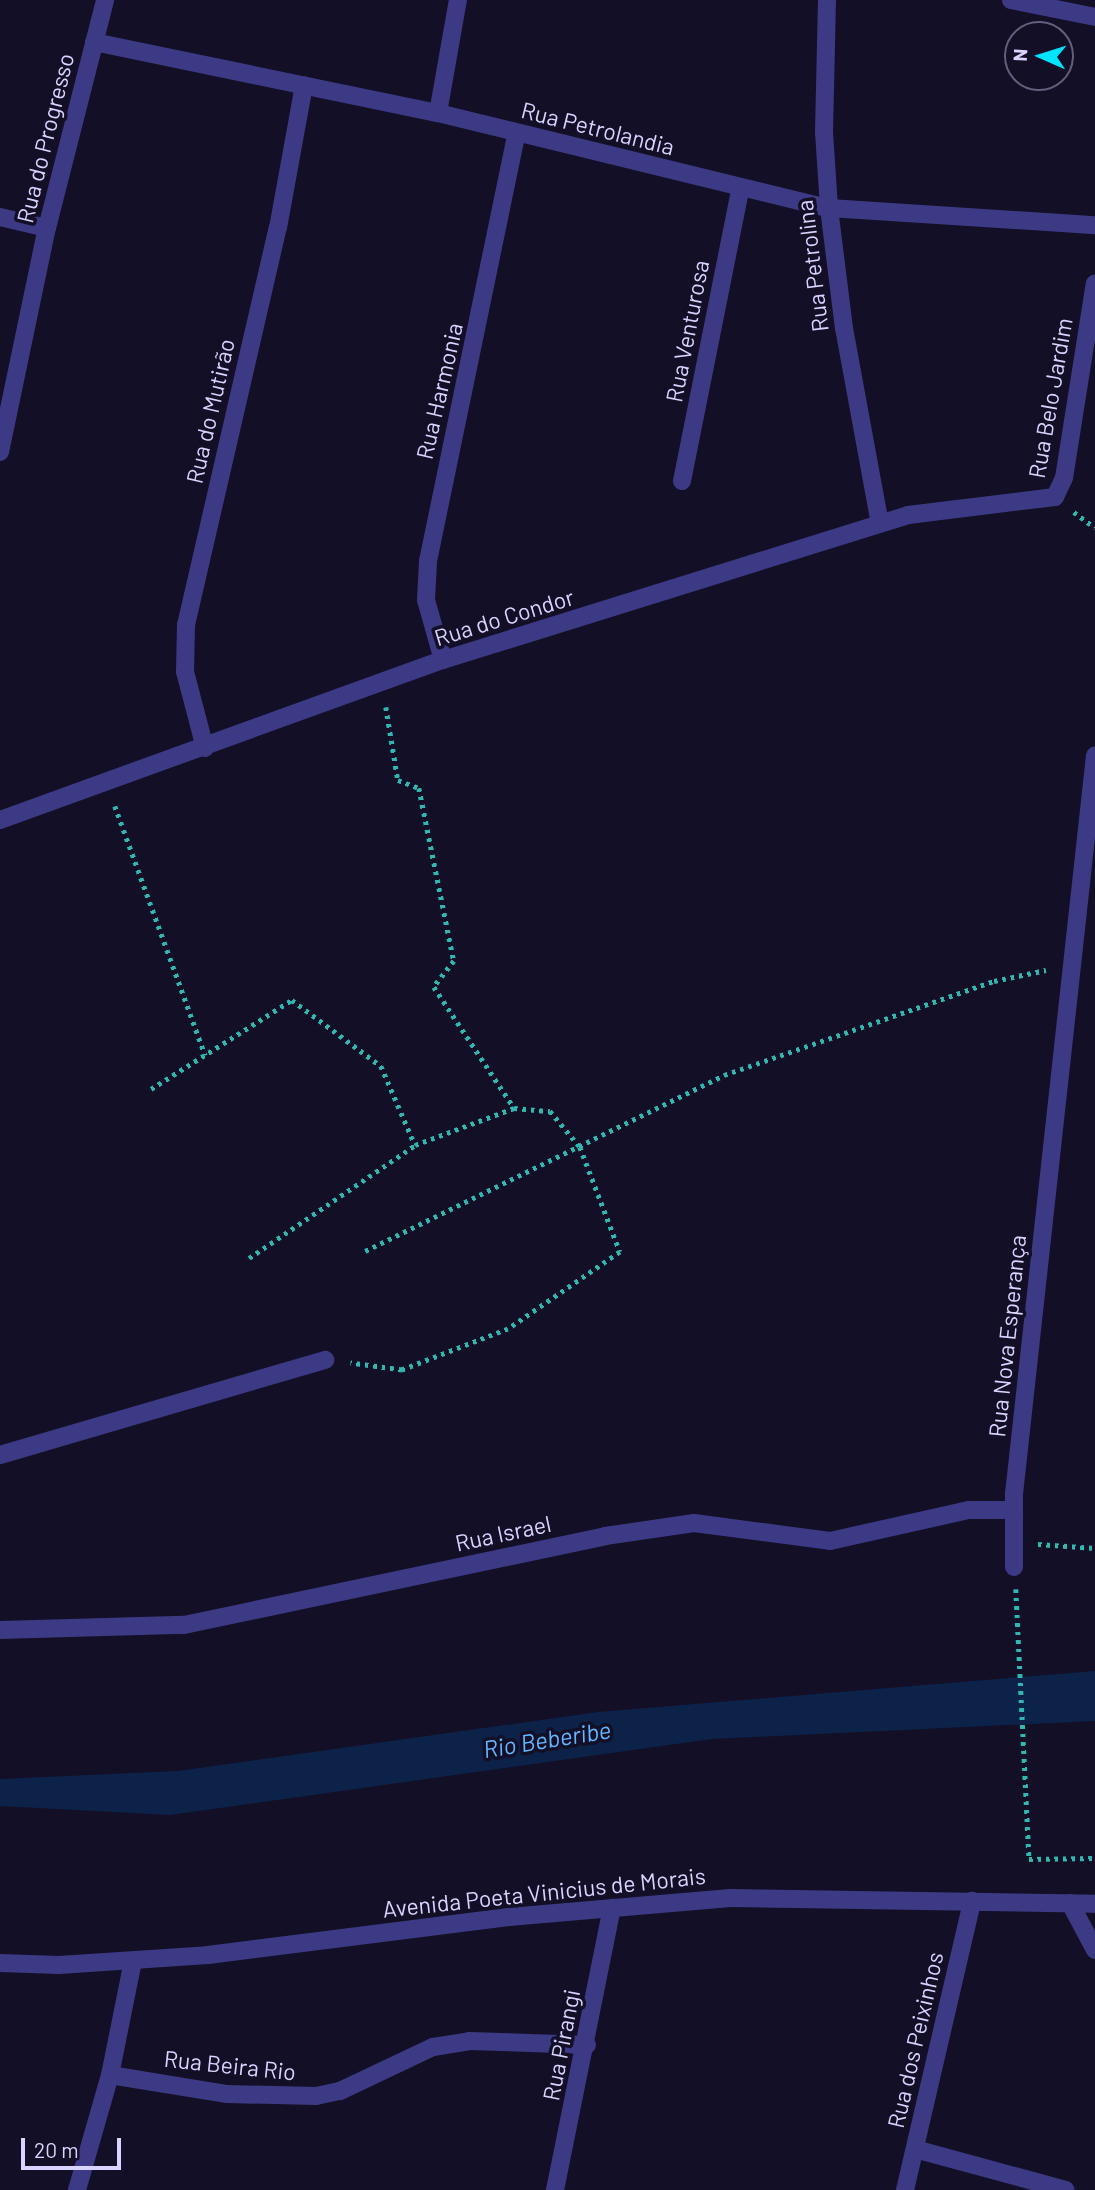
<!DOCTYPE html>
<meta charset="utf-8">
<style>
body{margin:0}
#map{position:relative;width:1095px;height:2190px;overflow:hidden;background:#130f26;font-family:Barlow,sans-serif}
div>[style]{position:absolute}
.water>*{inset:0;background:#0c2248}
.path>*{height:4.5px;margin-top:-2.25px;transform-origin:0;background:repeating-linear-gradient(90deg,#2fb8b0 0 3.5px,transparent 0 8.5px)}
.minor>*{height:18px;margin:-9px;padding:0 9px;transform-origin:9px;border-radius:9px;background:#3d3a85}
span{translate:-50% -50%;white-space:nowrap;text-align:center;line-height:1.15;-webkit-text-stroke:7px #130f26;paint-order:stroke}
.street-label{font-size:23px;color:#d9d4ff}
.water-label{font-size:24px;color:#62b6ff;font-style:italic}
.north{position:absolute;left:1004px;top:21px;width:70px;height:70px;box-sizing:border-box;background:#130f26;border:2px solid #625e7d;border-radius:50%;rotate:273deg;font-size:19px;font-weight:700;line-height:28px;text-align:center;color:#d9d4ff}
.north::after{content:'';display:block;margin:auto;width:24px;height:32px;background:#00e5ff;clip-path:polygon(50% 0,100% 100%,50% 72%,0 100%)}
.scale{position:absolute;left:21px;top:2138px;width:100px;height:32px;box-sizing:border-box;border:4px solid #d9d4ff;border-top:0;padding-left:9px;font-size:21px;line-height:24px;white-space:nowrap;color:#d9d4ff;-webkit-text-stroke:5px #130f26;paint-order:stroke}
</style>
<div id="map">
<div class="water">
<div style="clip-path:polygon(1095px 1671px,1095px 1721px,712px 1739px,170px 1815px,0 1806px,0 1779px,178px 1771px,598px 1712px)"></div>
</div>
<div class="path">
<div style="left:1074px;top:512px;width:26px;rotate:37deg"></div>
<div style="left:386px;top:707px;width:74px;rotate:80.7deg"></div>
<div style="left:398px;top:780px;width:22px;rotate:21deg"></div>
<div style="left:419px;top:788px;width:177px;rotate:78.6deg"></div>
<div style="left:454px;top:961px;width:33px;rotate:128deg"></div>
<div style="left:434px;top:987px;width:145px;rotate:56.5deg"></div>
<div style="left:115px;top:806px;width:265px;rotate:70.1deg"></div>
<div style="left:151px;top:1089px;width:167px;rotate:-32.3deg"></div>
<div style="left:292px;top:1000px;width:111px;rotate:36.6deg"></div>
<div style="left:381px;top:1066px;width:86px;rotate:66.7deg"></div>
<div style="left:365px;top:1251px;width:400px;rotate:-26.1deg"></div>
<div style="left:724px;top:1075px;width:286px;rotate:-19.2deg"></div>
<div style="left:994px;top:981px;width:53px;rotate:-11.9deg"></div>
<div style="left:249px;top:1258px;width:201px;rotate:-34.2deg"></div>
<div style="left:415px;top:1145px;width:106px;rotate:-20.5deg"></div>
<div style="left:514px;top:1108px;width:36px;rotate:5deg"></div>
<div style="left:550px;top:1111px;width:47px;rotate:50.2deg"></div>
<div style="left:580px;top:1147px;width:112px;rotate:69.1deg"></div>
<div style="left:620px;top:1252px;width:136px;rotate:145.5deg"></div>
<div style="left:508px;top:1329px;width:114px;rotate:158.9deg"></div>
<div style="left:402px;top:1370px;width:52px;rotate:-172.3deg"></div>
<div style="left:1038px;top:1544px;width:57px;rotate:4deg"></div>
<div style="left:1016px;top:1589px;width:270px;rotate:87.2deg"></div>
<div style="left:1029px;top:1859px;width:66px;rotate:-0.9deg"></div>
</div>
<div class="minor">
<div style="left:827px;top:0;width:132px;rotate:91.3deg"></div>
<div style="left:824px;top:132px;width:76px;rotate:86.2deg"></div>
<div style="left:829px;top:208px;width:121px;rotate:82.9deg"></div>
<div style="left:844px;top:328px;width:199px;rotate:79.6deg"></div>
<div style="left:1011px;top:0;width:86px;rotate:11.4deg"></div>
<div style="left:94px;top:42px;width:351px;rotate:11.7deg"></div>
<div style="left:438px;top:113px;width:402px;rotate:13.7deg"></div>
<div style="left:829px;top:208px;width:267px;rotate:3.7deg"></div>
<div style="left:438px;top:113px;width:115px;rotate:-80deg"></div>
<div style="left:0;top:217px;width:48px;rotate:13.2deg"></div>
<div style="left:0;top:452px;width:229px;rotate:-78.2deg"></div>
<div style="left:47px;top:228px;width:235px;rotate:-75.7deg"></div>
<div style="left:682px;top:481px;width:297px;rotate:-78.7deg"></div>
<div style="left:443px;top:660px;width:62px;rotate:-105.8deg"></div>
<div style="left:426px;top:600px;width:39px;rotate:-87deg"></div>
<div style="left:428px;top:561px;width:437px;rotate:-78.3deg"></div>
<div style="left:205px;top:748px;width:79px;rotate:-104.7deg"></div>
<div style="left:185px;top:672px;width:47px;rotate:-88.8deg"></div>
<div style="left:186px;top:625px;width:408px;rotate:-77deg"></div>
<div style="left:278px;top:228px;width:145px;rotate:-79.7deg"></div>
<div style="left:0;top:820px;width:471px;rotate:-19.9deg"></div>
<div style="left:443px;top:660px;width:487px;rotate:-17.3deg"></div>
<div style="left:908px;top:515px;width:148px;rotate:-7deg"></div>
<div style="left:1055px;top:497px;width:21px;rotate:-65deg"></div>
<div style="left:1064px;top:478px;width:197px;rotate:-81deg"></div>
<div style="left:0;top:1455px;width:339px;rotate:-16.3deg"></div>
<div style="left:1014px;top:1567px;width:73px;rotate:-90deg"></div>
<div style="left:1014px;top:1494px;width:743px;rotate:-83.74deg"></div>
<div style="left:0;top:1630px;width:184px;rotate:-1.6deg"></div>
<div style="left:184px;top:1625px;width:430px;rotate:-11.9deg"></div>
<div style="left:605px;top:1536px;width:90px;rotate:-8.3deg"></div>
<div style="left:694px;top:1523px;width:137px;rotate:7.5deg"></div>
<div style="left:830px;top:1541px;width:142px;rotate:-12.6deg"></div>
<div style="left:969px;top:1510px;width:45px"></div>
<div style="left:1070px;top:1903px;width:53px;rotate:62deg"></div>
<div style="left:0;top:1963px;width:59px;rotate:1.9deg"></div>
<div style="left:59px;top:1965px;width:149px;rotate:-3.8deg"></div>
<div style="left:208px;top:1955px;width:303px;rotate:-7.2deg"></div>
<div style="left:509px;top:1917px;width:222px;rotate:-4.9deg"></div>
<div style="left:730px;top:1898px;width:365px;rotate:0.9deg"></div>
<div style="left:110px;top:2075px;width:119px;rotate:9.2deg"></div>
<div style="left:227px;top:2094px;width:89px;rotate:1.3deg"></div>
<div style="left:316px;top:2096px;width:25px;rotate:-12deg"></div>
<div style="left:340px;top:2091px;width:103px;rotate:-25.3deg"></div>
<div style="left:433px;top:2047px;width:36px;rotate:-9deg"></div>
<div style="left:469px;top:2041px;width:118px;rotate:1.9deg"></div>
<div style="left:915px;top:2149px;width:156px;rotate:15.2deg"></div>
<div style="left:77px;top:2190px;width:120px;rotate:-74deg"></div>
<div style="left:110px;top:2075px;width:116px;rotate:-78.6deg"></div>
<div style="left:555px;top:2190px;width:288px;rotate:-78.6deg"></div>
<div style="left:905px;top:2190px;width:297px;rotate:-76.9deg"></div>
</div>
<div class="street-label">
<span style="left:598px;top:128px;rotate:14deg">Rua Petrolandia</span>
<span style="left:45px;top:138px;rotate:-76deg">Rua do Progresso</span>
<span style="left:812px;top:266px;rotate:-97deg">Rua Petrolina</span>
<span style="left:687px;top:331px;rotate:-79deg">Rua Venturosa</span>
<span style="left:439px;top:391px;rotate:-77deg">Rua Harmonia</span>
<span style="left:1050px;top:398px;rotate:-80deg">Rua Belo Jardim</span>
<span style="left:210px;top:411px;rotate:-77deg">Rua do Mutirão</span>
<span style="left:504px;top:617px;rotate:-17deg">Rua do Condor</span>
<span style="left:1007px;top:1336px;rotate:-84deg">Rua Nova Esperança</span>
<span style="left:503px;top:1533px;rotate:-12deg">Rua Israel</span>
<span style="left:544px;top:1892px;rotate:-6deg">Avenida Poeta Vinicius de Morais</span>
<span style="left:915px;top:2040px;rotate:-77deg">Rua dos Peixinhos</span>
<span style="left:561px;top:2045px;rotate:-79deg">Rua Pirangi</span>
<span style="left:230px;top:2065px;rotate:6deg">Rua Beira Rio</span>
</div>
<div class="water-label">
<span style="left:547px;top:1739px;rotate:-9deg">Rio Beberibe</span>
</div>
<div class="north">N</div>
<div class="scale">20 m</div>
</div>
